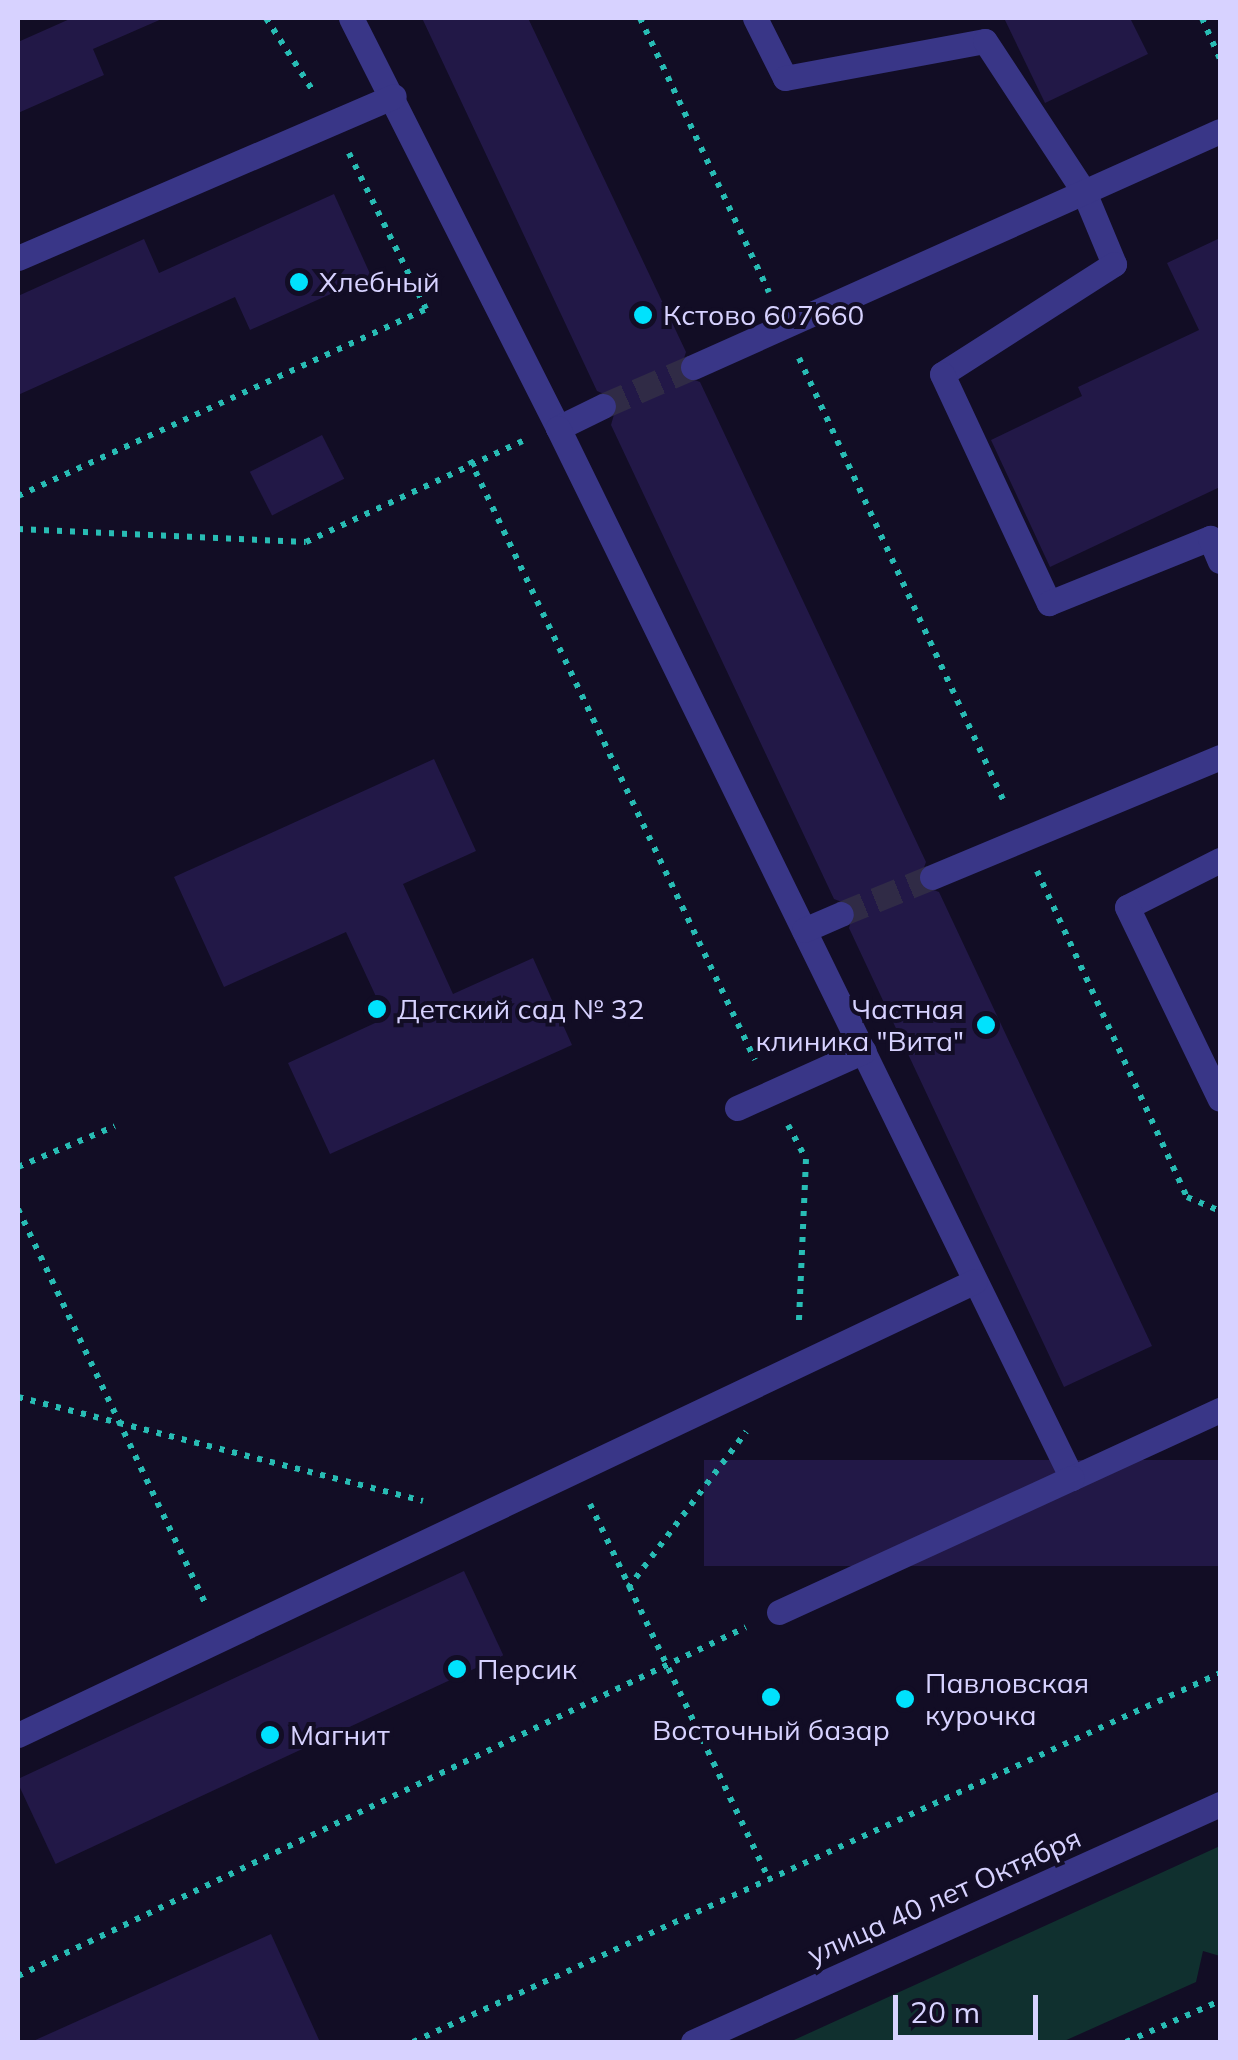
<!DOCTYPE html>
<meta charset="utf-8">
<style>
body{margin:0}
#map{position:relative;width:1238px;height:2060px;overflow:hidden;background:#120d25;font-family:Mulish,sans-serif}
div>[style]{position:absolute}
.green>*{inset:0;background:#10302f}
.building>*{inset:0;background:#221847;transform-origin:0 0}
.minor-tunnel>*{height:25px;margin-top:-12.5px;transform-origin:0;background:repeating-linear-gradient(90deg,#302b46 0 25px,transparent 0 37px)}
.path>*{height:6px;margin-top:-3px;transform-origin:0;background:repeating-linear-gradient(90deg,#28bcb4 0 5px,transparent 0 13px)}
.minor>*{height:25px;margin:-12.5px;padding:0 12.5px;transform-origin:12.5px;border-radius:12.5px;background:#393687}
.dots>*{width:28px;height:28px;translate:-50% -50%;box-sizing:border-box;border:5px solid #120d25;border-radius:50%}
span{translate:-50% -50%;white-space:nowrap;text-align:center;line-height:1.15;-webkit-text-stroke:8px #120d25;paint-order:stroke}
.poi-label{font-size:28px;color:#d7d2ff}
.left{translate:0 -50%;text-align:left}
.right{translate:-100% -50%;text-align:right}
.street-label{font-size:28px;color:#d7d2ff}
.frame{position:absolute;inset:0;border:20px solid #d7d2ff;pointer-events:none}
.scale{position:absolute;left:893px;top:1995px;width:145px;height:45px;box-sizing:border-box;border:5px solid #d7d2ff;border-top:0;padding-left:12px;font-size:30px;line-height:35px;white-space:nowrap;color:#d7d2ff;-webkit-text-stroke:8px #120d25;paint-order:stroke}
</style>
<div id="map">
<div class="green">
<div style="clip-path:polygon(1220px 1846px,1220px 1956px,1203px 1951px,1196px 1982px,1062px 2042px,794px 2040px)"></div>
</div>
<div class="building">
<div style="clip-path:polygon(72px 18px,164px 18px,93px 49px,104px 75px,18px 113px,18px 42px)"></div>
<div style="clip-path:polygon(422px 18px,528px 18px,686px 352px,679px 374px,700px 382px,926px 862px,918px 884px,939px 892px,1152px 1346px,1064px 1387px,849px 928px,855px 907px,834px 899px,611px 425px,618px 400px,597px 391px)"></div>
<div style="clip-path:polygon(1004px 18px,1130px 18px,1148px 54px,1045px 103px)"></div>
<div style="clip-path:polygon(334px 194px,371px 276px,250px 330px,235px 297px,18px 395px,18px 296px,144px 239px,159px 273px)"></div>
<div style="clip-path:polygon(1220px 238px,1220px 487px,1050px 567px,991px 440px,1082px 396px,1078px 387px,1199px 330px,1167px 263px)"></div>
<div style="left:322px;top:435px;width:49px;height:81px;rotate:63deg"></div>
<div style="clip-path:polygon(434px 759px,476px 851px,403px 884px,453px 994px,533px 958px,572px 1045px,330px 1154px,288px 1063px,386px 1018px,346px 932px,224px 987px,174px 877px)"></div>
<div style="left:1220px;top:1460px;width:106px;height:516px;rotate:90deg"></div>
<div style="left:464px;top:1571px;width:93px;height:494px;rotate:65deg"></div>
<div style="clip-path:polygon(271px 1934px,320px 2042px,31px 2042px)"></div>
</div>
<div class="minor-tunnel">
<div style="left:603px;top:406px;width:98px;rotate:-23.4deg"></div>
<div style="left:841px;top:914px;width:98px;rotate:-22.1deg"></div>
</div>
<div class="path">
<div style="left:266px;top:18px;width:87px;rotate:57.2deg"></div>
<div style="left:640px;top:18px;width:303px;rotate:64.8deg"></div>
<div style="left:1202px;top:18px;width:45px;rotate:66.3deg"></div>
<div style="left:799px;top:358px;width:493px;rotate:65.2deg"></div>
<div style="left:470px;top:460px;width:664px;rotate:64.59deg"></div>
<div style="left:18px;top:496px;width:449px;rotate:-24.6deg"></div>
<div style="left:426px;top:309px;width:174px;rotate:-116.3deg"></div>
<div style="left:18px;top:529px;width:288px;rotate:2.6deg"></div>
<div style="left:306px;top:542px;width:239px;rotate:-25deg"></div>
<div style="left:1037px;top:871px;width:359px;rotate:65.3deg"></div>
<div style="left:1187px;top:1197px;width:36px;rotate:23deg"></div>
<div style="left:788px;top:1125px;width:38px;rotate:62deg"></div>
<div style="left:806px;top:1159px;width:163px;rotate:92.5deg"></div>
<div style="left:18px;top:1167px;width:105px;rotate:-22.9deg"></div>
<div style="left:18px;top:1209px;width:438px;rotate:64.6deg"></div>
<div style="left:18px;top:1397px;width:418px;rotate:14.4deg"></div>
<div style="left:590px;top:1504px;width:416px;rotate:64.5deg"></div>
<div style="left:628px;top:1588px;width:196px;rotate:-52.9deg"></div>
<div style="left:18px;top:1976px;width:807px;rotate:-25.61deg"></div>
<div style="left:413px;top:2042px;width:887px;rotate:-24.57deg"></div>
<div style="left:1126px;top:2042px;width:103px;rotate:-23.6deg"></div>
</div>
<div class="minor">
<div style="left:351px;top:18px;width:459px;rotate:63.2deg"></div>
<div style="left:558px;top:428px;width:50px;rotate:-26.1deg"></div>
<div style="left:755px;top:18px;width:67px;rotate:63.4deg"></div>
<div style="left:785px;top:78px;width:203px;rotate:-10.5deg"></div>
<div style="left:985px;top:41px;width:181px;rotate:56.7deg"></div>
<div style="left:1084px;top:192px;width:78px;rotate:67.4deg"></div>
<div style="left:1114px;top:264px;width:204px;rotate:147.4deg"></div>
<div style="left:942px;top:374px;width:253px;rotate:65deg"></div>
<div style="left:1049px;top:603px;width:174px;rotate:-22deg"></div>
<div style="left:1210px;top:538px;width:25px;rotate:67deg"></div>
<div style="left:18px;top:258px;width:409px;rotate:-23.3deg"></div>
<div style="left:693px;top:367px;width:577px;rotate:-24.12deg"></div>
<div style="left:558px;top:428px;width:1169px;rotate:63.92deg"></div>
<div style="left:1072px;top:1478px;width:163px;rotate:-24.7deg"></div>
<div style="left:1220px;top:860px;width:104px;rotate:153.2deg"></div>
<div style="left:1127px;top:907px;width:213px;rotate:64.2deg"></div>
<div style="left:932px;top:877px;width:312px;rotate:-22.6deg"></div>
<div style="left:804px;top:930px;width:40px;rotate:-23.4deg"></div>
<div style="left:737px;top:1108px;width:139px;rotate:-24.2deg"></div>
<div style="left:779px;top:1612px;width:322px;rotate:-24.6deg"></div>
<div style="left:18px;top:1735px;width:1059px;rotate:-25.38deg"></div>
<div style="left:693px;top:2042px;width:578px;rotate:-24.3deg"></div>
</div>
<div class="dots">
<div style="left:299px;top:282px;background:#00e2fd"></div>
<div style="left:643px;top:315px;background:#00e2fd"></div>
<div style="left:377px;top:1009px;background:#00e2fd"></div>
<div style="left:986px;top:1025px;background:#00e2fd"></div>
<div style="left:457px;top:1669px;background:#00e2fd"></div>
<div style="left:771px;top:1697px;background:#00e2fd"></div>
<div style="left:905px;top:1699px;background:#00e2fd"></div>
<div style="left:270px;top:1735px;background:#00e2fd"></div>
</div>
<div class="poi-label">
<span class="left" style="left:319px;top:282px">Хлебный</span>
<span class="left" style="left:663px;top:315px">Кстово 607660</span>
<span class="left" style="left:397px;top:1009px">Детский сад № 32</span>
<span class="right" style="left:964px;top:1025px">Чаcтная<br>клиника "Вита"</span>
<span class="left" style="left:477px;top:1669px">Персик</span>
<span class="left" style="left:925px;top:1699px">Павловская<br>курочка</span>
<span style="left:771px;top:1730px">Восточный базар</span>
<span class="left" style="left:290px;top:1735px">Магнит</span>
</div>
<div class="street-label">
<span style="left:944px;top:1896px;rotate:-24deg">улица 40 лет Октября</span>
</div>
<div class="frame"></div>
<div class="scale">20 m</div>
</div>
